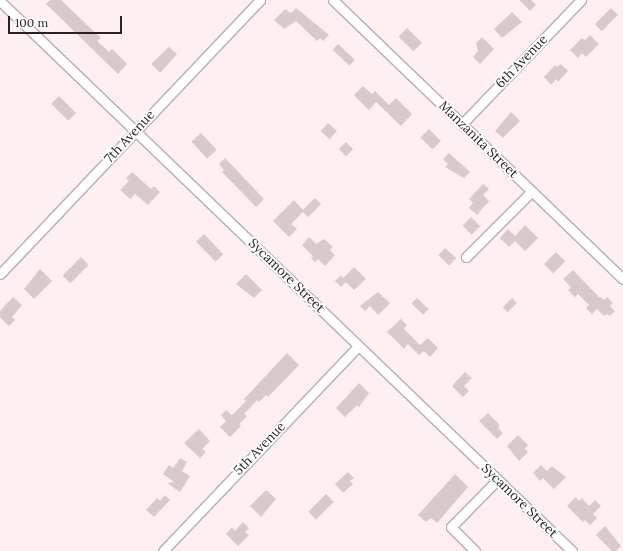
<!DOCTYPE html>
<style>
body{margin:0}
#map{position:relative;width:623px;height:551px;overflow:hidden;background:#fef0f2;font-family:Lora,serif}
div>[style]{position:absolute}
.building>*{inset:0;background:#d9c9cc;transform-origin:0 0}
.roads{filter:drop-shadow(1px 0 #bcacaf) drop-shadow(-1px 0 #bcacaf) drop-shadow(0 1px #bcacaf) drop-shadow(0 -1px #bcacaf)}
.minor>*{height:9px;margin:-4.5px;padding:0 4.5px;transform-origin:4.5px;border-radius:4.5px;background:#fff}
span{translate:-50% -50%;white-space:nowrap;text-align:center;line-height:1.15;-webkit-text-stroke:4px #fff;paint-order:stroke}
.street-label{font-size:13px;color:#282223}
.scale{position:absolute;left:8px;top:16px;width:114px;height:18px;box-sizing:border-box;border:2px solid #282223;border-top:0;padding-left:5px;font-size:12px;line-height:14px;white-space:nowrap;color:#282223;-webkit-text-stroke:3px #fff;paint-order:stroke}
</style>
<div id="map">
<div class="building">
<div style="clip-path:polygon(50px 0,61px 0,101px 38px,97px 41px,109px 52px,112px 49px,127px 64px,118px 74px,46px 4px)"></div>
<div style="clip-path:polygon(519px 0,531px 0,536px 5px,530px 11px)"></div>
<div style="clip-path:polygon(296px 8px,329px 35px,323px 41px,320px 38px,317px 41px,296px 21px,284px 29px,274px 20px,285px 9px,291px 13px)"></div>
<div style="left:611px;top:8px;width:10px;height:23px;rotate:45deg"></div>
<div style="clip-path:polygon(512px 12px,522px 22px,502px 38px,494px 29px)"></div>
<div style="left:407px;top:28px;width:21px;height:12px;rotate:45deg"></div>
<div style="clip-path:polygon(590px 35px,599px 44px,586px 57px,582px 53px,578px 58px,570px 50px,582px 38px,585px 40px)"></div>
<div style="clip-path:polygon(482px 37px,494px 49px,480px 64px,473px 57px,478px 51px,476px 43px)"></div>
<div style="left:338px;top:44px;width:23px;height:8px;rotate:43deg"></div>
<div style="clip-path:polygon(169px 47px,177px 54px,160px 73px,151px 64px)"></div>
<div style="clip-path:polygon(561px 64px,568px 71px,558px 82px,556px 79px,551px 85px,544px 77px,555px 65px,557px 67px)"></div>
<div style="clip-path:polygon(363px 86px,372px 94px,375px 91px,389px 105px,396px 98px,412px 114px,401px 126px,376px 102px,369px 110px,354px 95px)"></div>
<div style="left:59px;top:96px;width:24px;height:11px;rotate:45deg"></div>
<div style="clip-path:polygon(511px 112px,520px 121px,503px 138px,495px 131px)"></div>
<div style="left:328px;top:123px;width:12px;height:11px;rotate:42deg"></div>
<div style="left:429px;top:129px;width:17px;height:12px;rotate:45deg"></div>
<div style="left:201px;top:133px;width:23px;height:13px;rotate:47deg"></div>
<div style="left:346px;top:142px;width:10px;height:10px;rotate:45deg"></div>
<div style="clip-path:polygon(449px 153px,470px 172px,464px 178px,445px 167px,448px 164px,443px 159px)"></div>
<div style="clip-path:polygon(225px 158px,264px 199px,256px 207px,222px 172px,224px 170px,219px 164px)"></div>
<div style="clip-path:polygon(132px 172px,151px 189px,154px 186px,160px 192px,148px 205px,135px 194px,130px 199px,120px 190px,129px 181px,126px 178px)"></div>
<div style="clip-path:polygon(483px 184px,489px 189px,483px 195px,489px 201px,477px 215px,469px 208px,473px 203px,469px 199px)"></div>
<div style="clip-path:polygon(315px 198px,321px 204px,308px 217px,303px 212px,291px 224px,297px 229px,289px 237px,273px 221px,294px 200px,303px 210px)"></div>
<div style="left:471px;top:217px;width:13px;height:12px;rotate:45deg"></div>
<div style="clip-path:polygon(525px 225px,538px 238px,525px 251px,515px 241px,509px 247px,500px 238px,508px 229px,515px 236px)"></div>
<div style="left:204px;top:234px;width:28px;height:11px;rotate:46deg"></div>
<div style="clip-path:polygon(309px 237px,316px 244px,324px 239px,333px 247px,330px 250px,335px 255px,325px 266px,318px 259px,315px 262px,311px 258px,313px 256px,302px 245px)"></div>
<div style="left:445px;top:248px;width:15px;height:10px;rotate:42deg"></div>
<div style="left:556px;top:252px;width:13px;height:17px;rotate:45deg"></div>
<div style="left:81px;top:257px;width:11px;height:26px;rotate:45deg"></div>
<div style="clip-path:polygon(354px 267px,366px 279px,354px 290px,346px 282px,341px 287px,335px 281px,341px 275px,343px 278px)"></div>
<div style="clip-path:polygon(40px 269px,52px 281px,34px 299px,24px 289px)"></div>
<div style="clip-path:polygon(573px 270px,598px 296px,605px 300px,607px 297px,613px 303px,610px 306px,615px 311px,610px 316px,607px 314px,604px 316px,597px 309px,592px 314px,586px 308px,589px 305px,578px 294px,575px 297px,568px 290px,571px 287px,563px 279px)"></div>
<div style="clip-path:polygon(246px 274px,262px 290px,254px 298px,236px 284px)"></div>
<div style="clip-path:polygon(378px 292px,390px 303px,378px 315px,370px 306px,365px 311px,360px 306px)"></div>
<div style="clip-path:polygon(13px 297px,22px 305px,12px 317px,15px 320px,9px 326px,0 317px,0 311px)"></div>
<div style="left:417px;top:298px;width:16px;height:8px;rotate:43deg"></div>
<div style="left:512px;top:298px;width:7px;height:13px;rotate:45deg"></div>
<div style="clip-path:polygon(401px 319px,407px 325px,404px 329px,420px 345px,428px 338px,438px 348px,430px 357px,424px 351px,419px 355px,408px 344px,404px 349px,387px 332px)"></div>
<div style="clip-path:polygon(287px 353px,299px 365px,268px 397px,266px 395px,259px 402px,257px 400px,244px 414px,247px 416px,239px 424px,241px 426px,230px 437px,220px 427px,226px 421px,221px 415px,226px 410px,232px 415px,246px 401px,244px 399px)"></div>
<div style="clip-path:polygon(465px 372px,472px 378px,464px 386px,469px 391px,463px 397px,452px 386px)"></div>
<div style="clip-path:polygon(359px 383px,369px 393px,359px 407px,357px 405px,345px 417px,336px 408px)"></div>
<div style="clip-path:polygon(488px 413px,500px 425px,498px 428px,503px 433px,497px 439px,479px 421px)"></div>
<div style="clip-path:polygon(199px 429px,210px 441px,202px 449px,206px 452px,200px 458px,184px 443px)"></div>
<div style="clip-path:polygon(518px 435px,528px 445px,525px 449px,528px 452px,519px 461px,507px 446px)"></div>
<div style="clip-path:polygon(180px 458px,187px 462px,182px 471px,190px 476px,180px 492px,167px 483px,174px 482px,163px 474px,169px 465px,173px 468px)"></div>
<div style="clip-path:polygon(541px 465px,547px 471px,552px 466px,566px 477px,554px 489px,543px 478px,540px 481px,533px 473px)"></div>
<div style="clip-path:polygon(348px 472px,354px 478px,350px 481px,353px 484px,343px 493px,335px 484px)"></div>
<div style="clip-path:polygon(455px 474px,468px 487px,437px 523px,431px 518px,426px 522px,418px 515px)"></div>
<div style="clip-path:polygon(266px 490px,276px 499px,261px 517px,250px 506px)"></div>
<div style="left:326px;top:494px;width:11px;height:25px;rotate:45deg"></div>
<div style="clip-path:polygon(165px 495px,170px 500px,154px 517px,146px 510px,157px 498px,160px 501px)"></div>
<div style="clip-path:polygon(576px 497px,579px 501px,582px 498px,589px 506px,595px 500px,601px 506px,593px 514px,597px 518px,590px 525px,585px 520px,583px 522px,567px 506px)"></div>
<div style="clip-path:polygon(243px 522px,249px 528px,245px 532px,249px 535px,238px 546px,226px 534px,232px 527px,235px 531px)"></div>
<div style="clip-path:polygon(605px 526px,621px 546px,616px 551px,612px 551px,596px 535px)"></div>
</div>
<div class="roads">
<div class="minor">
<div style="left:333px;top:0;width:402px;rotate:43.9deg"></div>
<div style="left:0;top:1px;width:794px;rotate:43.88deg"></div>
<div style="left:462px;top:124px;width:172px;rotate:-46.2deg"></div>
<div style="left:466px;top:257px;width:93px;rotate:-45deg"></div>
<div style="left:0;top:274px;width:378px;rotate:-46.5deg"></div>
<div style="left:163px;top:551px;width:283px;rotate:-46.4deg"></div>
<div style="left:475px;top:551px;width:34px;rotate:-135deg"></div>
<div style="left:451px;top:527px;width:66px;rotate:-45.6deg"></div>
</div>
</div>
<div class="street-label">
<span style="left:522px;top:62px;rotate:-46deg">6th Avenue</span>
<span style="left:130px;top:137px;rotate:-47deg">7th Avenue</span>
<span style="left:478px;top:140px;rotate:44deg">Manzanita Street</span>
<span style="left:286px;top:276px;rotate:44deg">Sycamore Street</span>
<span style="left:260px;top:449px;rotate:-46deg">5th Avenue</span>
<span style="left:519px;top:501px;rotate:44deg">Sycamore Street</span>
</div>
<div class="scale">100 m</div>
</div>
